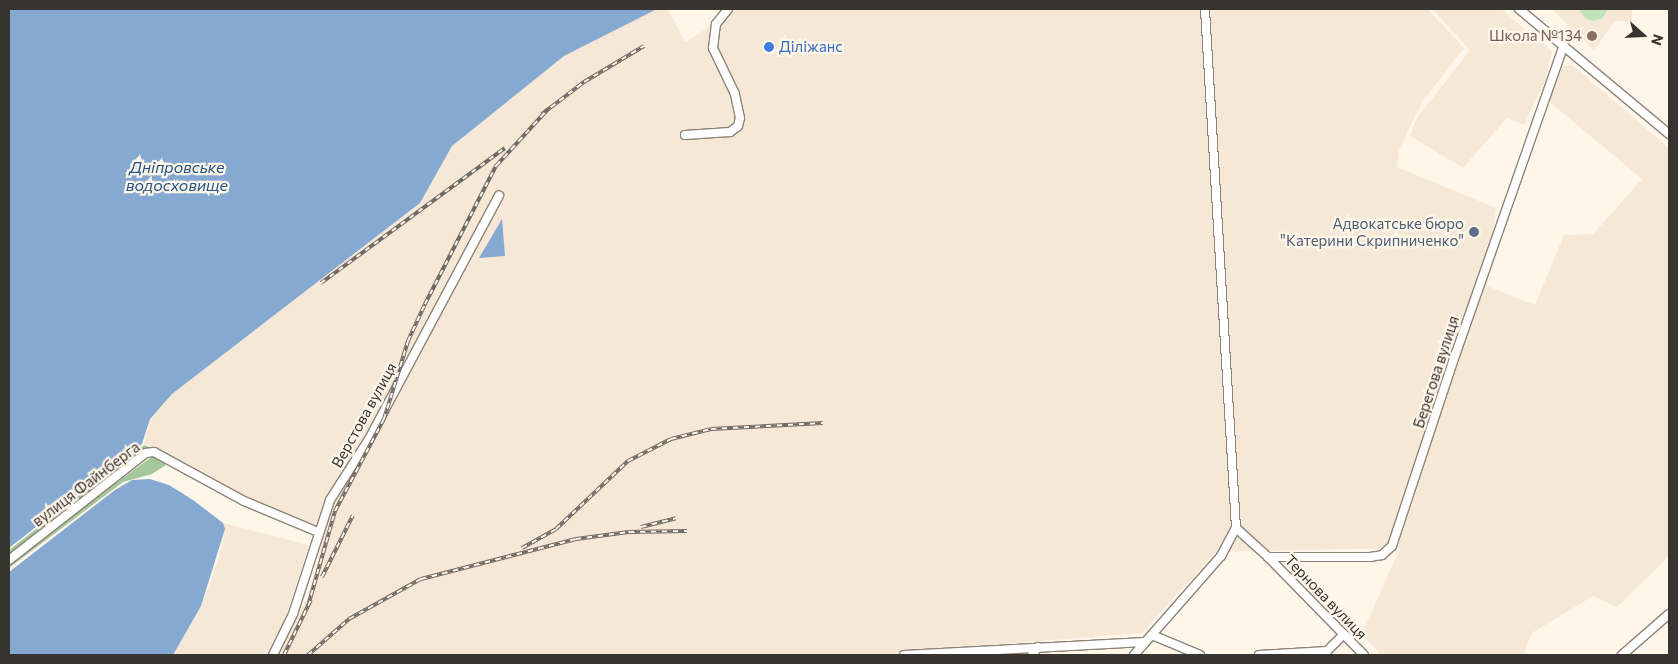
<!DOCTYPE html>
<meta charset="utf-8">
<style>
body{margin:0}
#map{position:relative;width:1678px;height:664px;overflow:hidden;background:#fff6ea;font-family:Commissioner,sans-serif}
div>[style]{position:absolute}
.built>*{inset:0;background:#f6e8d7}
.green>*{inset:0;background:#c1e3ba}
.forest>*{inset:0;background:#a3c69b}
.water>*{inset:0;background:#86a9d1}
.roads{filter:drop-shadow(1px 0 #8c8479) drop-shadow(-1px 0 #8c8479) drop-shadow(0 1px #8c8479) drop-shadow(0 -1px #8c8479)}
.minor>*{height:8px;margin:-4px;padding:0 4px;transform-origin:4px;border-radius:4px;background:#fff}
.rail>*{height:4px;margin-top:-2px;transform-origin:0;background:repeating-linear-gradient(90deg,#fff6ea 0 5.5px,#706a64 0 11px);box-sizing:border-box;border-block:1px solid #706a64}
.dots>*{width:14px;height:14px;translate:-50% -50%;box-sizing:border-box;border:2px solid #fff6ea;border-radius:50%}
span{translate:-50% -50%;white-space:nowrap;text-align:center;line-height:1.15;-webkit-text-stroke:4.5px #fff6ea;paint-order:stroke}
.education-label{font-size:15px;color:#785e54}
.right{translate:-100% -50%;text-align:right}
.shop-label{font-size:15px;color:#366cbe}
.left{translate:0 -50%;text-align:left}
.service-label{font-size:15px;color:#4e5e75}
.street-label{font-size:15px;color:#383430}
.water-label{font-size:16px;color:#245588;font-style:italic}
.frame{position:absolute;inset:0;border:10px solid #383430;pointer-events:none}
.north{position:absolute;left:1618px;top:10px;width:50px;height:50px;-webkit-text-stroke:4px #fff6ea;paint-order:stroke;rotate:109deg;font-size:14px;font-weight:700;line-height:20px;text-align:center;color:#383430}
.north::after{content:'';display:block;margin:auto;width:18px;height:22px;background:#383430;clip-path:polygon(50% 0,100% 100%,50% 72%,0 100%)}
</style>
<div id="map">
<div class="built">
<div style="clip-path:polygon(657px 9px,668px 9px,685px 42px,738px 9px,1428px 9px,1464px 48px,1422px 102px,1399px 150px,1397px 167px,1496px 208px,1487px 286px,1535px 305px,1564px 235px,1593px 234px,1642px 179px,1547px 100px,1563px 66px,1572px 65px,1669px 148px,1669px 556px,1617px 607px,1593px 596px,1532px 633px,1523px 655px,1381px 655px,1362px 634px,1400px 548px,1216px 552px,1142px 633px,941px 649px,925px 655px,277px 655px,310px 593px,323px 538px,315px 526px,248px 499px,144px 444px,150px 419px,172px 394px,420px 203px,452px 146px,564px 56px)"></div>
<div style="clip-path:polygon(1432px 9px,1501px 9px,1552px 51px,1545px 81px,1524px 125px,1507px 118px,1463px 168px,1410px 136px,1417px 118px,1470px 50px)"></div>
<div style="clip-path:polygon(1552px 9px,1632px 9px,1632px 22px,1615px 21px,1594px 50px)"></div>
<div style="clip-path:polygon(223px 523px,309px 545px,283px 625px,267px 655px,173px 655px,201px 606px,213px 575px,224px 538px)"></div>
</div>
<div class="green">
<div style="clip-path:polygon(1579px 9px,1608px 9px,1603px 18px,1593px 21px,1585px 18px)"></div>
</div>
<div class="forest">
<div style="clip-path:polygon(144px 445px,149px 447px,148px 450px,9px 560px,9px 550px)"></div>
<div style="clip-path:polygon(153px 456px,166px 465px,152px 474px,123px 482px,9px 568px,9px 562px)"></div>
</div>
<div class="water">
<div style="clip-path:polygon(9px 9px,657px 9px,564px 56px,452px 146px,420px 203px,172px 394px,150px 419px,142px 444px,9px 548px)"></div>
<div style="clip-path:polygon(502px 219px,505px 256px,479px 258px)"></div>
<div style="clip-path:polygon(150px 479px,169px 485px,193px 500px,223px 523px,225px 529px,201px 606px,173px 655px,9px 655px,9px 572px,115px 490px,132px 480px)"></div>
</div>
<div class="roads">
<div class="minor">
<div style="left:1519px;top:9px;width:195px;rotate:39.8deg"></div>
<div style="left:685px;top:135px;width:45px;rotate:-3.8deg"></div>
<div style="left:730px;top:132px;width:10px;rotate:-37deg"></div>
<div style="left:738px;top:126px;width:8px;rotate:-76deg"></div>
<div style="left:740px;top:118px;width:25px;rotate:-102deg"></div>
<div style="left:735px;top:94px;width:51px;rotate:-115.6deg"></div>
<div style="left:713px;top:48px;width:24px;rotate:-83deg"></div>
<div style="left:716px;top:24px;width:19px;rotate:-51deg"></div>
<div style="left:1236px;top:528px;width:43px;rotate:42.2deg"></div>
<div style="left:1268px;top:557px;width:102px"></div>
<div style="left:1370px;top:557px;width:12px;rotate:-9deg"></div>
<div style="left:1382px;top:555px;width:13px;rotate:-42deg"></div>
<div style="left:1392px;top:546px;width:203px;rotate:-71.7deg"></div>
<div style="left:1456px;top:353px;width:326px;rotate:-70.7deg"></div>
<div style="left:1268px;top:557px;width:137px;rotate:45.6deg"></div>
<div style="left:9px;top:560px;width:174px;rotate:-38deg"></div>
<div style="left:146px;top:453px;width:8px;rotate:-7deg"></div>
<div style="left:154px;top:452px;width:102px;rotate:28.6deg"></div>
<div style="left:244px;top:501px;width:80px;rotate:22.7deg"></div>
<div style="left:1152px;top:635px;width:52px;rotate:22.6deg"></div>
<div style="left:273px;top:655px;width:46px;rotate:-64deg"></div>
<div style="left:293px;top:614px;width:120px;rotate:-72deg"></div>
<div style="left:330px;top:500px;width:72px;rotate:-57.4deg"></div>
<div style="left:369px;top:439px;width:276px;rotate:-61.9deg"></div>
<div style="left:904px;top:655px;width:241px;rotate:-3.1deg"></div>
<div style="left:1032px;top:655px;width:10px;rotate:-53deg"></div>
<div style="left:1134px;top:655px;width:132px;rotate:-48.7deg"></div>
<div style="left:1221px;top:556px;width:32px;rotate:-62deg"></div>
<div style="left:1236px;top:528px;width:520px;rotate:-93.42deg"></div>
<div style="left:1259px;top:655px;width:68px;rotate:-3.4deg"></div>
<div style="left:1327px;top:651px;width:24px;rotate:-45deg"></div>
<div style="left:1622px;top:655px;width:62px;rotate:-41.1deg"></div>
</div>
</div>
<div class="rail">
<div style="left:542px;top:114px;width:53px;rotate:-37.3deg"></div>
<div style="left:584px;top:82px;width:70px;rotate:-31deg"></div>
<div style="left:321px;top:283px;width:228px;rotate:-36.3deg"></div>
<div style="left:641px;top:527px;width:36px;rotate:-14deg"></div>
<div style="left:522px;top:548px;width:39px;rotate:-29deg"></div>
<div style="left:556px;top:529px;width:99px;rotate:-43.4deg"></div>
<div style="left:628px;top:461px;width:48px;rotate:-27.1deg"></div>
<div style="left:671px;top:439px;width:41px;rotate:-14deg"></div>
<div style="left:711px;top:429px;width:112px;rotate:-3.1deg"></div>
<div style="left:322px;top:577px;width:69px;rotate:-63.4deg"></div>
<div style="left:308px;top:606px;width:99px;rotate:-74.1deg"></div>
<div style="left:335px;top:511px;width:104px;rotate:-62deg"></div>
<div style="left:384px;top:419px;width:82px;rotate:-72.9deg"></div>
<div style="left:408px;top:341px;width:41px;rotate:-65.3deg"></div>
<div style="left:425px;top:304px;width:155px;rotate:-62.8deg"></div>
<div style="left:496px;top:166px;width:77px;rotate:-47.6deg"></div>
<div style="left:284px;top:655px;width:61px;rotate:-63.9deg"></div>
<div style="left:308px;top:655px;width:55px;rotate:-41.3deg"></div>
<div style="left:349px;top:619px;width:82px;rotate:-29.1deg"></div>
<div style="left:421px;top:579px;width:160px;rotate:-14.5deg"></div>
<div style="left:576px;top:539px;width:53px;rotate:-7.5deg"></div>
<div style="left:629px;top:532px;width:58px;rotate:-1deg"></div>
</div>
<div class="dots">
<div style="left:1592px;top:36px;background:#8d6e63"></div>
<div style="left:769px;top:47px;background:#3f7fe0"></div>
<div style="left:1474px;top:232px;background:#5c6f8a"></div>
</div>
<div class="education-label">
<span class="right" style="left:1582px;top:36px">Школа №134</span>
</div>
<div class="shop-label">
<span class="left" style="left:779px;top:47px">Діліжанс</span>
</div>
<div class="service-label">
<span class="right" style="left:1464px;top:232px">Адвокатське бюро<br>"Катерини Скрипниченко"</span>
</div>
<div class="street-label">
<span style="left:1436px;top:372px;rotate:-72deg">Берегова вулиця</span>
<span style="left:364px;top:415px;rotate:-61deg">Верстова вулиця</span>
<span style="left:86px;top:484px;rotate:-37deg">вулиця Файнберга</span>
<span style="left:1326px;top:597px;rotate:46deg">Тернова вулиця</span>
</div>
<div class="water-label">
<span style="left:177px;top:176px">Дніпровське<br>водосховище</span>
</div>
<div class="frame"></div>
<div class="north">N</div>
</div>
